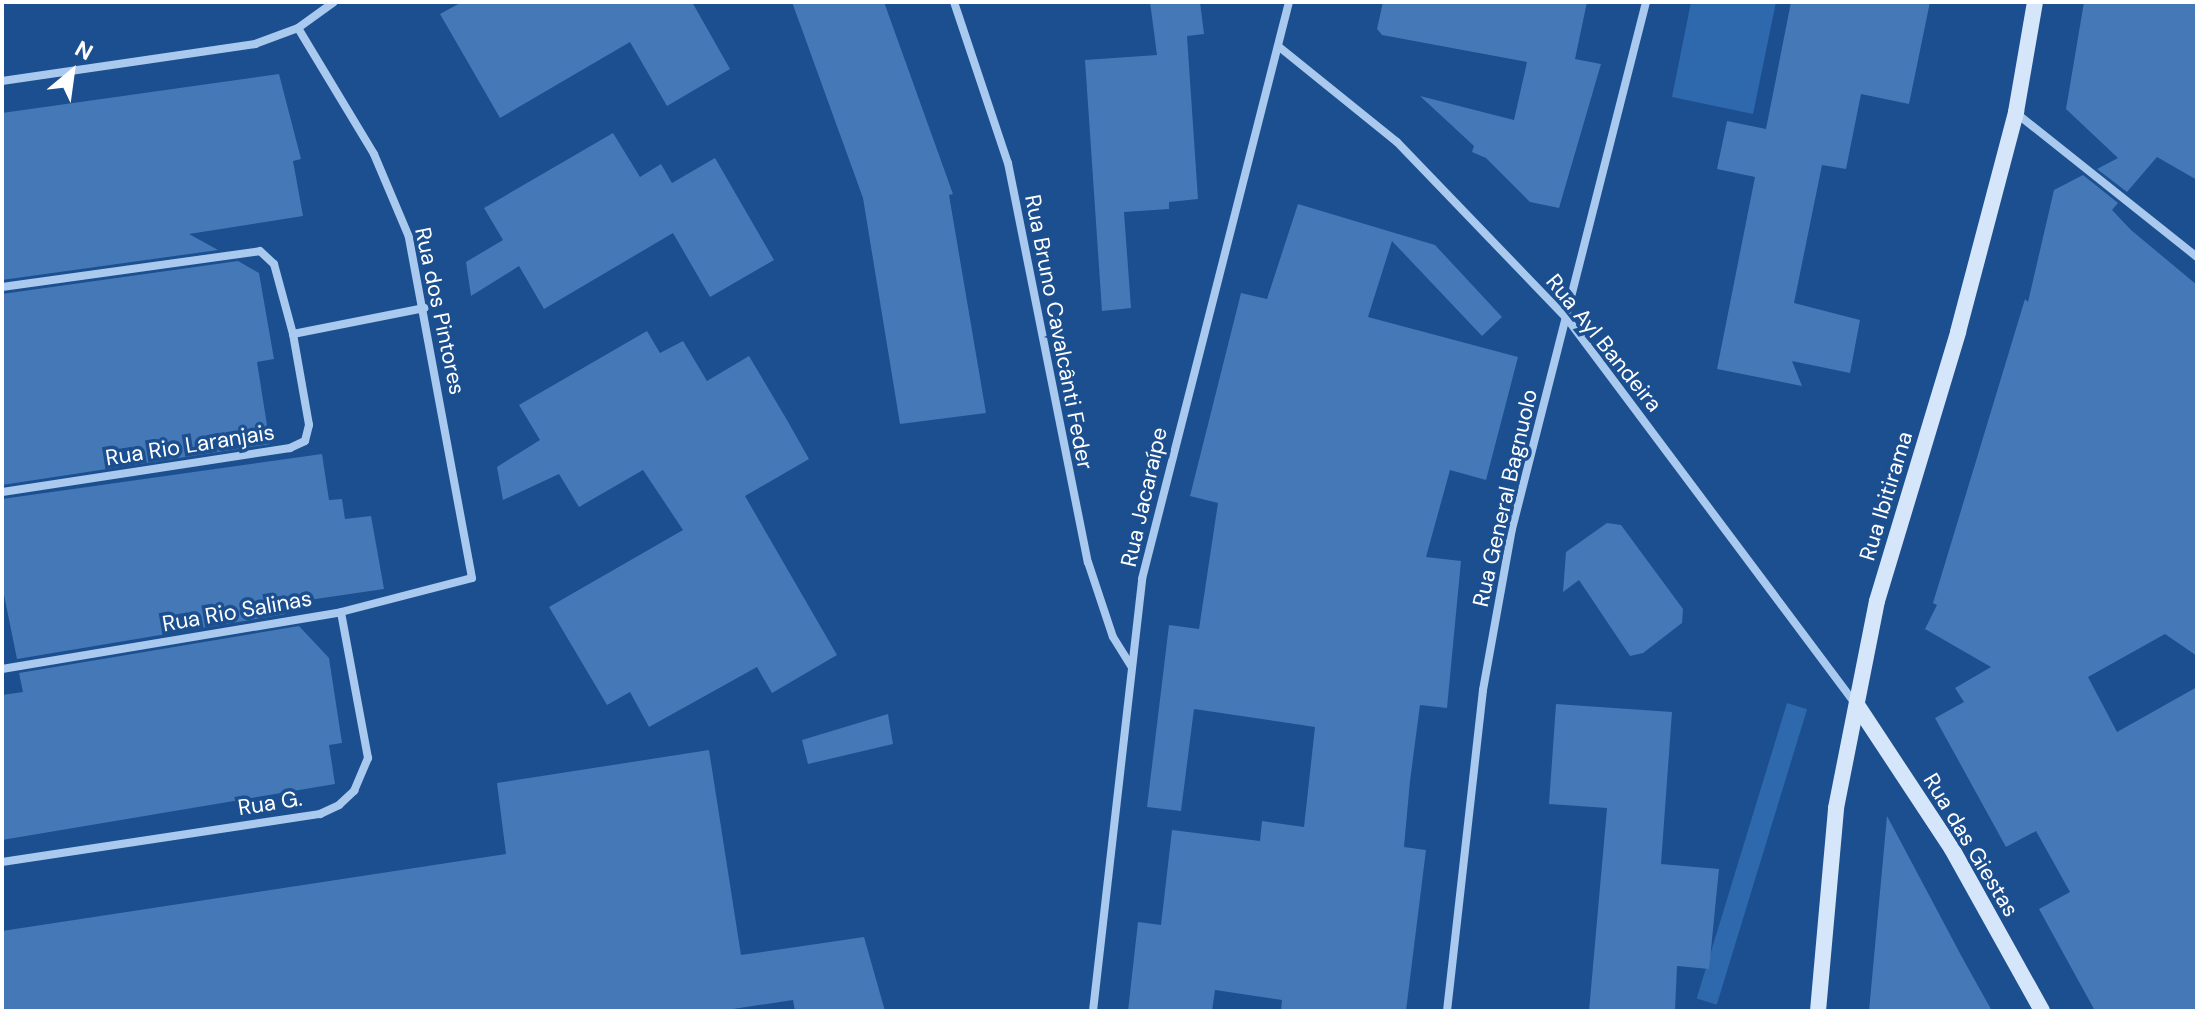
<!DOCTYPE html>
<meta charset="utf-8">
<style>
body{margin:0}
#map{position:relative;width:2199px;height:1013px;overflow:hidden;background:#1b4f8f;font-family:"DM Sans",sans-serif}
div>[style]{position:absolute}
.green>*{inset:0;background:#2e69ad;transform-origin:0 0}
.building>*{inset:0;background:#4478b7}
.minor>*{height:8px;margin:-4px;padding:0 4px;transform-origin:4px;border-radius:4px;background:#a9c9ee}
.secondary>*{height:16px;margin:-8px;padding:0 8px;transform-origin:8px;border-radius:8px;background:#d6e6fa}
span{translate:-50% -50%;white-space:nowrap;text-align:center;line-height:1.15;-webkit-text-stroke:7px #1b4f8f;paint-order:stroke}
.street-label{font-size:22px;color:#fff}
.frame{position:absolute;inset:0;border:4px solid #fff;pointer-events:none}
.north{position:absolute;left:32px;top:32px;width:80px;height:80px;-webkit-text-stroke:6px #1b4f8f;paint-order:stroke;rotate:29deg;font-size:22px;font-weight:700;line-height:32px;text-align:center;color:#fff}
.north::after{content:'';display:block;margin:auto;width:28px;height:36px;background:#fff;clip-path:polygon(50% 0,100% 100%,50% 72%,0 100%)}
</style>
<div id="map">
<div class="green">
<div style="clip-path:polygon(1691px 2px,1776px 2px,1753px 114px,1672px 97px)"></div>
<div style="left:1787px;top:703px;width:21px;height:309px;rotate:17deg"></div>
</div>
<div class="building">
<div style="clip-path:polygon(462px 2px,692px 2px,730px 69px,667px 106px,630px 42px,500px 118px,440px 14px)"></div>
<div style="clip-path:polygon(792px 2px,884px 2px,953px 194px,949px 195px,986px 413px,900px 424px,863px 198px)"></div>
<div style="clip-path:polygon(1150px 2px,1200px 2px,1204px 34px,1187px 36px,1198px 199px,1169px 202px,1169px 209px,1124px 212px,1131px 308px,1102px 311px,1085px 60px,1157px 55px)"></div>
<div style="clip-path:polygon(1383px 2px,1587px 2px,1575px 59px,1601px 64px,1559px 208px,1530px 202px,1486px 158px,1472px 152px,1474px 146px,1420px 96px,1514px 120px,1527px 62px,1382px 35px,1377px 29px)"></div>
<div style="clip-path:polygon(1791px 2px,1930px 2px,1909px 104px,1861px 94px,1846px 169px,1822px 165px,1794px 303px,1860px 320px,1850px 373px,1792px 361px,1802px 386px,1717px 369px,1755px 177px,1717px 169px,1727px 121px,1766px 129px)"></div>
<div style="clip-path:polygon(2084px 2px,2197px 2px,2197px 180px,2157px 157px,2127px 192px,2097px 169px,2118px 158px,2066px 109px)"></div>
<div style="clip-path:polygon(279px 74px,301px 159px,293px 161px,303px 216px,189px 234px,218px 250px,2px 280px,2px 113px)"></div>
<div style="clip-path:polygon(613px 133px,640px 177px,661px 164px,672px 183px,715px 158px,774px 260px,710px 297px,673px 233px,544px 309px,519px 266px,471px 296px,466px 262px,503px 240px,484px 208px)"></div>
<div style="clip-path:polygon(2083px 175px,2118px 203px,2112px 210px,2131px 230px,2197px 285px,2197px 656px,2165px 634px,2088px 677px,2117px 732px,2197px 687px,2197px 1011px,2095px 1011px,2039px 909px,2070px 892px,2036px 831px,2006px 847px,1935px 718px,1964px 702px,1955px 688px,1991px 667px,1925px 629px,1937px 605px,1933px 603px,2025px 299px,2028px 302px,2054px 190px)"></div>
<div style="clip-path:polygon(1298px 204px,1435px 245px,1502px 317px,1482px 336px,1392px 241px,1368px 317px,1518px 357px,1486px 480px,1450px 470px,1426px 557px,1461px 561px,1447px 708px,1420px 705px,1410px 781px,1404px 847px,1426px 850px,1406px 1011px,1281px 1011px,1282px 1000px,1215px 990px,1212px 1011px,1128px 1011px,1138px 922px,1161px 925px,1172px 830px,1260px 841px,1262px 821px,1304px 827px,1315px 727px,1194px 709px,1181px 811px,1147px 807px,1169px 625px,1199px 629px,1218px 503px,1190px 496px,1241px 293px,1267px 299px)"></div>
<div style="clip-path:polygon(238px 261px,259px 273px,274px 359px,257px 362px,270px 444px,2px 485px,2px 294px)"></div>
<div style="clip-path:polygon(647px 331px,660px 353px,683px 341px,707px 381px,749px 356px,787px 420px,809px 459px,745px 496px,837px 655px,772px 693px,757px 667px,649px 727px,630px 692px,607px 705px,549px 607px,683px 530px,643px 470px,579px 507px,559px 474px,503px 500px,497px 467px,540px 440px,519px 405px)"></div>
<div style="clip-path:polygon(322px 454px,329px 500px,342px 499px,345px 519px,371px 516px,384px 589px,275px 605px,286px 614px,17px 659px,2px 585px,2px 499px)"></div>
<div style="clip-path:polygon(1607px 523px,1621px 525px,1683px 609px,1682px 623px,1643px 653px,1630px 656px,1579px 580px,1563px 592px,1566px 552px)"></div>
<div style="clip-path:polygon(299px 626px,329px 658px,342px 743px,329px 745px,335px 784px,2px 840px,2px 695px,23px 692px,19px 673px)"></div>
<div style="clip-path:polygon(1556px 704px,1672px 712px,1661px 864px,1719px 869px,1709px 969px,1677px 966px,1675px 1011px,1589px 1011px,1607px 808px,1549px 804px)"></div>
<div style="clip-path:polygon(888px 714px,893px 744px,808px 764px,802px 740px)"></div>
<div style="clip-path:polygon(709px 750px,741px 955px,864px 937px,885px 1011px,795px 1011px,793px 1000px,720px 1011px,2px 1011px,2px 931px,506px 854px,497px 783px)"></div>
<div style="clip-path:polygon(1887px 816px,1963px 959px,1992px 1011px,1869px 1011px)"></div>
</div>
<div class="minor">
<div style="left:954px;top:2px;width:170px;rotate:71.5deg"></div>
<div style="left:1008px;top:163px;width:407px;rotate:78.7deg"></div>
<div style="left:1088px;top:562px;width:79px;rotate:71.6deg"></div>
<div style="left:1113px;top:637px;width:34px;rotate:58deg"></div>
<div style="left:1278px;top:46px;width:153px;rotate:38.9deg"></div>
<div style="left:1397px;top:142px;width:248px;rotate:46.1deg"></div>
<div style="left:1569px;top:321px;width:479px;rotate:53.2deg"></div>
<div style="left:2px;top:81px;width:256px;rotate:-8.3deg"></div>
<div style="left:255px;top:44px;width:46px;rotate:-20.4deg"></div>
<div style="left:298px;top:28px;width:44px;rotate:-35.8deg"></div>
<div style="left:2016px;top:113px;width:231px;rotate:38.5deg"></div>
<div style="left:2px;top:287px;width:260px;rotate:-7.9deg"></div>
<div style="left:260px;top:251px;width:19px;rotate:43deg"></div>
<div style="left:274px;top:264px;width:73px;rotate:74.8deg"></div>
<div style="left:293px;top:334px;width:92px;rotate:80deg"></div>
<div style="left:309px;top:425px;width:16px;rotate:104deg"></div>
<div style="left:305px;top:441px;width:17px;rotate:155deg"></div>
<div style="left:290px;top:448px;width:291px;rotate:171.3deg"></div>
<div style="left:293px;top:334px;width:134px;rotate:-11.2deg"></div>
<div style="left:2px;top:669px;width:344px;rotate:-9.5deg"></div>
<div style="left:341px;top:612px;width:135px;rotate:-14.5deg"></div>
<div style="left:472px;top:578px;width:347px;rotate:-100.5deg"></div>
<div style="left:409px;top:237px;width:90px;rotate:-112.9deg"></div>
<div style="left:374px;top:154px;width:147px;rotate:-121.1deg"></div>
<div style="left:2px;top:862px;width:322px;rotate:-8.6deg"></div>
<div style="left:320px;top:814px;width:21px;rotate:-25deg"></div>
<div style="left:339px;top:805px;width:21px;rotate:-43deg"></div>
<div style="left:354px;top:791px;width:36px;rotate:-67deg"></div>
<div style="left:368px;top:758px;width:148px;rotate:-100.5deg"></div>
<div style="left:1093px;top:1011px;width:435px;rotate:-83.5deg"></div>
<div style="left:1142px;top:579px;width:595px;rotate:-75.71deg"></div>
<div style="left:1447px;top:1011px;width:323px;rotate:-83.6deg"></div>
<div style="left:1483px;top:690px;width:164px;rotate:-79.8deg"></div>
<div style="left:1512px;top:529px;width:544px;rotate:-75.73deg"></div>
</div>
<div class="secondary">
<div style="left:1857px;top:705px;width:173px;rotate:56.6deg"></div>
<div style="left:1952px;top:849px;width:185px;rotate:60.9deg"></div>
<div style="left:1818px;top:1011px;width:204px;rotate:-84.9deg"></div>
<div style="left:1836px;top:808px;width:211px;rotate:-78.8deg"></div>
<div style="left:1877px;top:601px;width:281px;rotate:-73.2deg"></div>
<div style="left:1958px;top:332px;width:228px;rotate:-75.2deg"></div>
<div style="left:2016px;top:112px;width:112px;rotate:-80.2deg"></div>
</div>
<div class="street-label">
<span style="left:440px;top:311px;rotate:78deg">Rua dos Pintores</span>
<span style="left:1059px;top:332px;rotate:79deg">Rua Bruno Cavalcânti Feder</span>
<span style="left:1604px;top:343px;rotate:51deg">Rua Ayl Bandeira</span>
<span style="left:190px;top:445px;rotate:-9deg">Rua Rio Laranjais</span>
<span style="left:1886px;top:496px;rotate:-73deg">Rua Ibitirama</span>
<span style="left:1144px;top:497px;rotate:-77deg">Rua Jacaraípe</span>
<span style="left:1505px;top:498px;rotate:-77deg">Rua General Bagnuolo</span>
<span style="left:237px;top:611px;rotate:-10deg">Rua Rio Salinas</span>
<span style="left:270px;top:803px;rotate:-9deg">Rua G.</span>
<span style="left:1971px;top:845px;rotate:59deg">Rua das Giestas</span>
</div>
<div class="frame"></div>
<div class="north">N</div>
</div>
